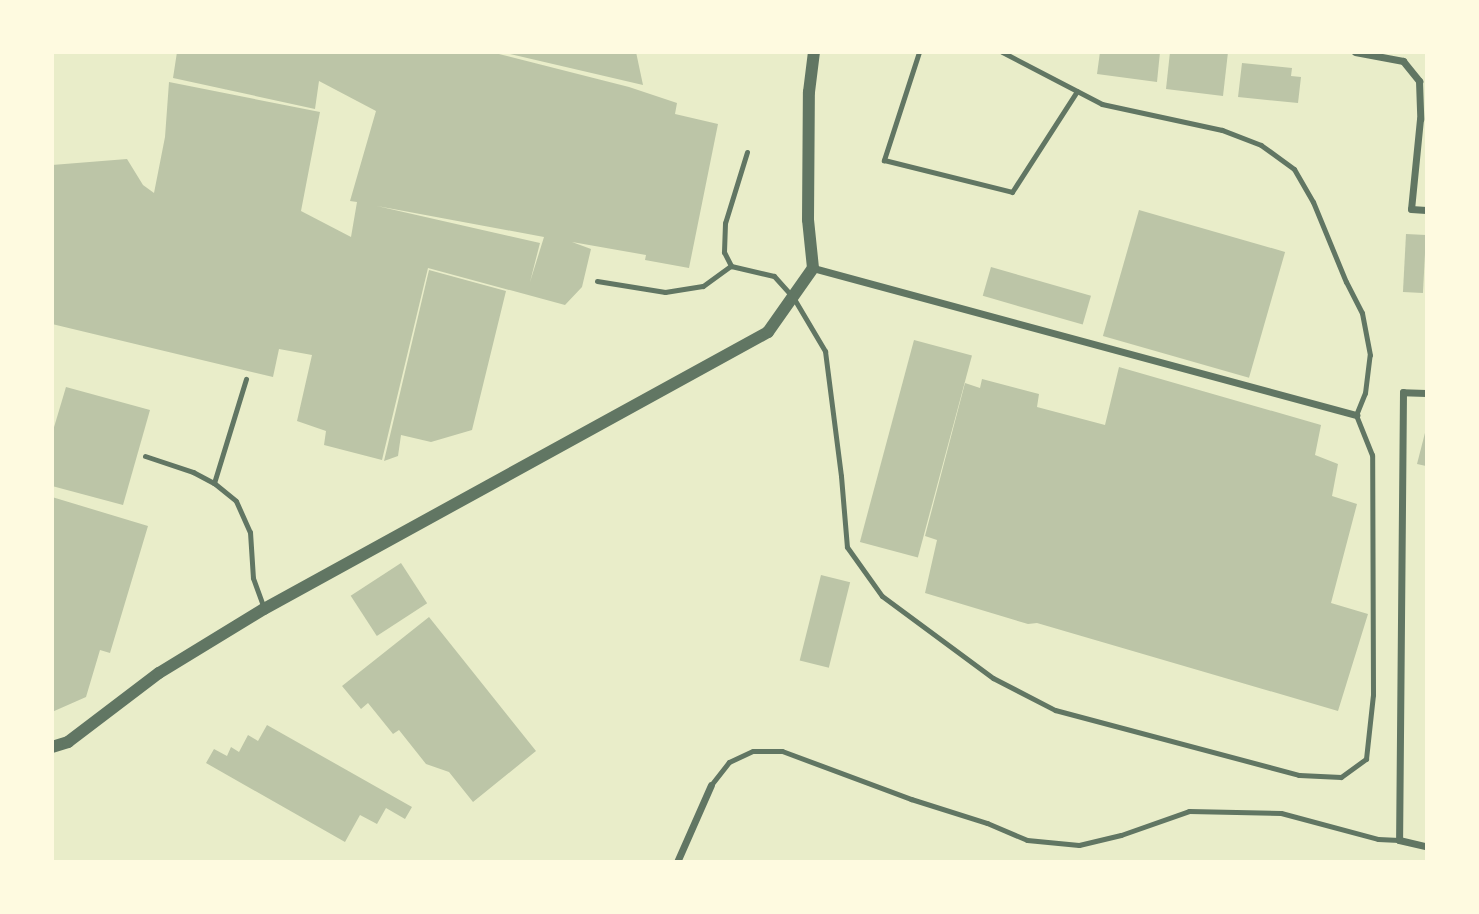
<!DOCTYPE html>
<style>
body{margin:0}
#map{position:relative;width:1479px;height:914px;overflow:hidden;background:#e9edc9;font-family:"Noto Sans",sans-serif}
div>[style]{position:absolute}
.building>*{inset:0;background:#bcc5a7;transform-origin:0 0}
.service>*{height:5px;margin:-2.5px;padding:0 2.5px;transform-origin:2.5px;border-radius:2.5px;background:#617663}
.minor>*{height:7px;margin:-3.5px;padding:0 3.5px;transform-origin:3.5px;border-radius:3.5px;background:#617663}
.tertiary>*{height:12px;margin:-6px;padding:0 6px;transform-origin:6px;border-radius:6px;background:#617663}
span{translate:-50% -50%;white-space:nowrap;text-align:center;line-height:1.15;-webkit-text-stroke:5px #fefae0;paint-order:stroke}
.frame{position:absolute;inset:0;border:54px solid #fefae0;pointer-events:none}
</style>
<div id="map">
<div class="building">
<div style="clip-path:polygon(evenodd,177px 52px,491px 52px,629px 87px,677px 103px,675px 114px,718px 124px,689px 268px,645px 260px,646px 255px,572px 242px,591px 249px,582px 287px,565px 305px,428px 268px,382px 460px,324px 445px,326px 431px,297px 421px,312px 355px,279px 349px,273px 377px,52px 324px,52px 165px,127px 159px,143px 185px,154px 193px,165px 137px,169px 82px,320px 112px,301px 211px,351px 237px,357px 202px,350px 201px,376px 111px,319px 81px,315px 109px,173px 78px,177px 52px,377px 206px,544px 237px,530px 282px,540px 243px,377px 206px)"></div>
<div style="clip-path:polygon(510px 52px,636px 52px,643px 85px,510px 54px)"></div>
<div style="clip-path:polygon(1100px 52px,1160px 52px,1157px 82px,1097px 74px)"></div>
<div style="clip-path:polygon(1170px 52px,1228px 52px,1223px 96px,1166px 89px)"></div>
<div style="clip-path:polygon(1242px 63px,1292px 68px,1291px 76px,1301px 77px,1298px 103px,1238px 97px)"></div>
<div style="left:1139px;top:210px;width:152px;height:131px;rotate:16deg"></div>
<div style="left:1406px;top:234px;width:20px;height:58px;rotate:3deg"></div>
<div style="left:991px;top:267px;width:104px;height:30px;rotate:16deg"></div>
<div style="clip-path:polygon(429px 270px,506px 291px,472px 430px,431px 442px,401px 435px,398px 456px,384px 461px)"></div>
<div style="left:914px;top:340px;width:60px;height:209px;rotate:15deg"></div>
<div style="clip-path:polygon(1119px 367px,1321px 425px,1315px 455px,1338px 464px,1332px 496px,1357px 504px,1331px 603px,1368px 614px,1338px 711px,1037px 623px,1028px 624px,925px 593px,937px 540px,925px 536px,965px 383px,980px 388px,982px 379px,1039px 394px,1037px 407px,1105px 425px)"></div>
<div style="clip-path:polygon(66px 387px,150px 410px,123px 505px,52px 486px,52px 434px)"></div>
<div style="clip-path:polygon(1426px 429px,1426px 466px,1417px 464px)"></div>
<div style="clip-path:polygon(52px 497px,148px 526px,110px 653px,100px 650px,86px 697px,52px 712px)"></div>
<div style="left:401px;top:563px;width:48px;height:60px;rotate:57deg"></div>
<div style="left:821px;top:575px;width:30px;height:88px;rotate:14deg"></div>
<div style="clip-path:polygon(429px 617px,536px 751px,473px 802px,449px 772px,426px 764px,399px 730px,393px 734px,368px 703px,361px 709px,342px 686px)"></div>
<div style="clip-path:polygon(267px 725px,412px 807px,405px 819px,386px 808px,377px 824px,360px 815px,345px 842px,206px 763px,214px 749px,227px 756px,231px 747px,239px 752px,248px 735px,258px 741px)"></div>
</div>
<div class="service">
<div style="left:919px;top:52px;width:114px;rotate:108deg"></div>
<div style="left:884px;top:160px;width:132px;rotate:14deg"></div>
<div style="left:1012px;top:192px;width:120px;rotate:-57.2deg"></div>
<div style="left:747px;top:152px;width:74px;rotate:107.2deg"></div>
<div style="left:725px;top:223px;width:29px;rotate:92deg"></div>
<div style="left:724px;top:252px;width:16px;rotate:63deg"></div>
<div style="left:731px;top:266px;width:44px;rotate:13.1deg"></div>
<div style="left:774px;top:276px;width:28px;rotate:48deg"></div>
<div style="left:793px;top:297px;width:63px;rotate:59.3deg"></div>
<div style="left:825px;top:351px;width:126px;rotate:82.7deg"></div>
<div style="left:841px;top:476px;width:71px;rotate:85.2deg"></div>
<div style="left:847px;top:547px;width:60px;rotate:54.5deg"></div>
<div style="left:882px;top:596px;width:138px;rotate:36.5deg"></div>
<div style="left:993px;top:678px;width:70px;rotate:27.3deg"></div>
<div style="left:1055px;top:710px;width:253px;rotate:14.9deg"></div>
<div style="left:1299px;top:775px;width:42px;rotate:2.7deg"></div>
<div style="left:1341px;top:777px;width:31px;rotate:-36deg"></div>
<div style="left:1366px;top:759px;width:64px;rotate:-83.8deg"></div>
<div style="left:1373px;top:695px;width:240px;rotate:-90.2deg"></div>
<div style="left:1372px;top:455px;width:43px;rotate:-111.8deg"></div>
<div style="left:1356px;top:415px;width:24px;rotate:-68deg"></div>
<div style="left:1365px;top:393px;width:38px;rotate:-83deg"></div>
<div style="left:1370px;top:355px;width:43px;rotate:-100.8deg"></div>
<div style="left:1362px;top:313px;width:35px;rotate:-117deg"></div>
<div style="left:1346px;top:282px;width:87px;rotate:-112.4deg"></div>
<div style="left:1313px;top:202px;width:38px;rotate:-120deg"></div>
<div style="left:1294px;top:169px;width:41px;rotate:-144deg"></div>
<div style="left:1261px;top:145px;width:42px;rotate:-159deg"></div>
<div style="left:1222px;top:130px;width:123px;rotate:-167.8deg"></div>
<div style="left:1102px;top:104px;width:113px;rotate:-152.5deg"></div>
<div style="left:597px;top:281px;width:69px;rotate:9.2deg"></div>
<div style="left:665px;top:292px;width:38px;rotate:-9deg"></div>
<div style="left:703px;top:286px;width:34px;rotate:-36deg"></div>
<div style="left:145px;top:456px;width:51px;rotate:18.4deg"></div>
<div style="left:193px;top:472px;width:24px;rotate:28deg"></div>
<div style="left:214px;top:483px;width:28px;rotate:39deg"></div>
<div style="left:236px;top:501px;width:34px;rotate:66deg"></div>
<div style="left:250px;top:532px;width:46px;rotate:86.3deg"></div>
<div style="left:253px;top:578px;width:33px;rotate:70deg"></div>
<div style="left:214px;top:483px;width:109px;rotate:-72.9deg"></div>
<div style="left:711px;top:785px;width:29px;rotate:-52deg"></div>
<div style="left:729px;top:762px;width:26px;rotate:-25deg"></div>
<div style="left:753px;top:751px;width:29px"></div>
<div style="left:782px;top:751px;width:138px;rotate:20.4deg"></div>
<div style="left:911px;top:799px;width:80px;rotate:17.5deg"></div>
<div style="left:987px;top:823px;width:43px;rotate:23deg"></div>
<div style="left:1027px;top:840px;width:52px;rotate:5.5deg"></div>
<div style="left:1079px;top:845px;width:43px;rotate:-13.4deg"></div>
<div style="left:1121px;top:835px;width:72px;rotate:-19.4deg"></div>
<div style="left:1189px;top:811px;width:92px;rotate:1.2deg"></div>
<div style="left:1281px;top:813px;width:100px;rotate:15deg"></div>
<div style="left:1378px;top:839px;width:21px;rotate:3deg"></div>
</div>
<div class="minor">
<div style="left:1355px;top:52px;width:49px;rotate:10.6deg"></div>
<div style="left:1403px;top:61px;width:26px;rotate:51deg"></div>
<div style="left:1419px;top:81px;width:38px;rotate:88deg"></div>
<div style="left:1420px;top:119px;width:90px;rotate:95.7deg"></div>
<div style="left:1411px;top:209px;width:15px;rotate:4deg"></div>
<div style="left:813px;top:268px;width:563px;rotate:15.15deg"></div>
<div style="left:1426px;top:393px;width:23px;rotate:-178deg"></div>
<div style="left:1403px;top:392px;width:448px;rotate:90.5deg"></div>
<div style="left:1399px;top:840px;width:28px;rotate:13deg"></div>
<div style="left:677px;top:862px;width:84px;rotate:-66.2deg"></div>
</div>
<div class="tertiary">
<div style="left:52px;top:747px;width:17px;rotate:-17deg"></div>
<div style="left:68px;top:742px;width:114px;rotate:-37.2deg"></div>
<div style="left:159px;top:673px;width:123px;rotate:-31.4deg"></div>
<div style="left:264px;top:609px;width:575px;rotate:-28.79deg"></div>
<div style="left:768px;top:332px;width:78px;rotate:-54.9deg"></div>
<div style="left:813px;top:268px;width:48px;rotate:-95.9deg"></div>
<div style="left:808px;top:220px;width:128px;rotate:-89.6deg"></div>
<div style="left:809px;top:92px;width:40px;rotate:-82.9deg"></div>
</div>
<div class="frame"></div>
</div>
